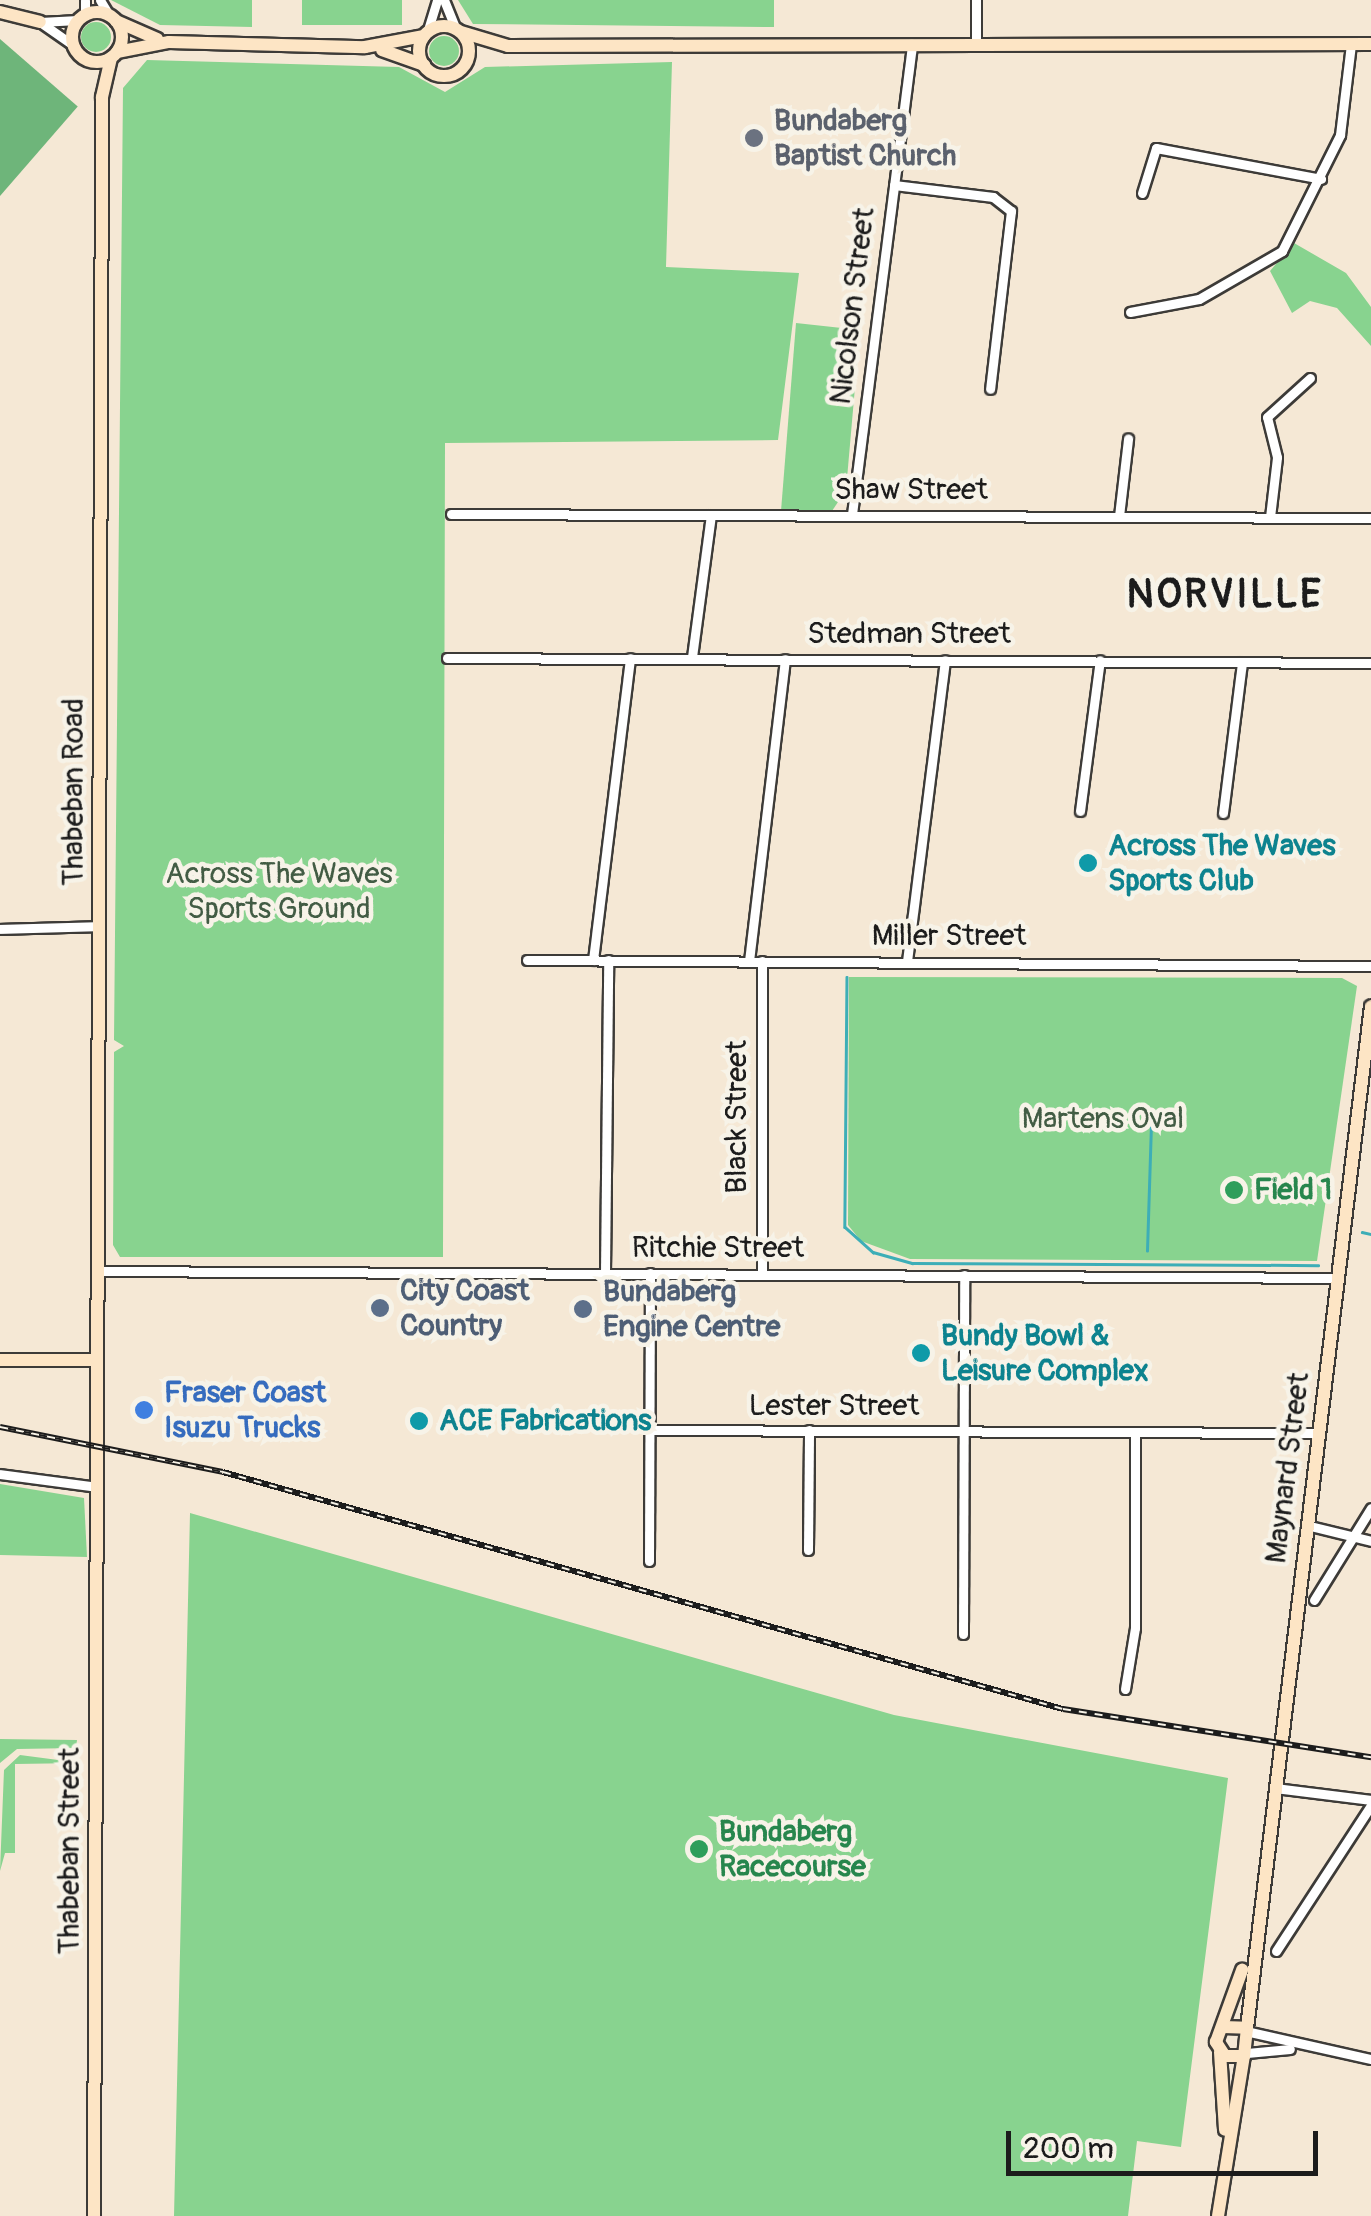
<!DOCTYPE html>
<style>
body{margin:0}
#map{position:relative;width:1371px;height:2216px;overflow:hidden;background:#f5e8d5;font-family:Pangolin,sans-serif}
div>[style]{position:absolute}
.green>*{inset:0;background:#88d38f;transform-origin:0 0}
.round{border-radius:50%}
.forest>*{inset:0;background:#6eb57a;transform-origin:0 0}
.stream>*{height:2.5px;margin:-1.25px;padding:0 1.25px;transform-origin:1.25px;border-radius:1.25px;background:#3daeb7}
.roads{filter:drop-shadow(2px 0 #3d3b38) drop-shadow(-2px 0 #3d3b38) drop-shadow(0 2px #3d3b38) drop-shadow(0 -2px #3d3b38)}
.street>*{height:9px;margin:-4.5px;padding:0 4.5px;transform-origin:4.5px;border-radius:4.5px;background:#fff}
.secondary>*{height:12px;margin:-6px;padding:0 6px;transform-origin:6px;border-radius:6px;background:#fde5c5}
.secondary>.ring{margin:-6px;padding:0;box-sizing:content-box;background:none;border:12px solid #fde5c5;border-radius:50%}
.rail>*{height:6px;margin-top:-3px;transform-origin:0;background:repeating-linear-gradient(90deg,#f7f3e8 0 8px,#1c1c1c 0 16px);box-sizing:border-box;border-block:2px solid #1c1c1c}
.dots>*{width:28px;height:28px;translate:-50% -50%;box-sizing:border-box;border:5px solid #f7f3e8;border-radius:50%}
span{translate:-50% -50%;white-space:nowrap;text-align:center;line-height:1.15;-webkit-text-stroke:9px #f7f3e8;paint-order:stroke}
.worship-label{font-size:30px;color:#5b616d;font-weight:700}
.left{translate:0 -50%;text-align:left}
.street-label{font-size:30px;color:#1c1c1c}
.culture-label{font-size:30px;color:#0d838f;font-weight:700}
.park-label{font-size:30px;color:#425c44}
.leisure-label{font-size:30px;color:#27864d;font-weight:700}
.service-label{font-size:30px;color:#4e5e75;font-weight:700}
.shop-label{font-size:30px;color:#366cbe;font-weight:700}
.district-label{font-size:40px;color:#1c1c1c;font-weight:700;letter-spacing:2.5px}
.scale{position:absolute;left:1006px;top:2131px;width:312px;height:45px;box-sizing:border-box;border:5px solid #1c1c1c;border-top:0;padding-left:12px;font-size:30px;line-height:35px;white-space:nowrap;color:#1c1c1c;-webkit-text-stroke:8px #f7f3e8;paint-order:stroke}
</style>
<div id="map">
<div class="green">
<div style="clip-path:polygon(111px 0,252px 0,252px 27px,160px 25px)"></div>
<div style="left:302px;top:0;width:100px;height:25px"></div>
<div style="clip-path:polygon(458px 0,774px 0,774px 27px,473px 24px)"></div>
<div class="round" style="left:81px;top:22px;width:30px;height:30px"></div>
<div class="round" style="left:429px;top:36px;width:30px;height:30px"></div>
<div style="clip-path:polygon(147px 60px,399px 67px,445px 92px,485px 67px,672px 62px,666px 267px,799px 273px,778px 440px,445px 443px,443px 1257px,120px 1257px,113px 1245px,114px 1052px,124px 1046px,114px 1040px,123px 88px)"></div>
<div style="clip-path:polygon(1294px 243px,1346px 273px,1371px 307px,1371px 346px,1337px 308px,1310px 301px,1292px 313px,1270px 271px)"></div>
<div style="clip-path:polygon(796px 323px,860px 330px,846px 490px,832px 511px,781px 511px)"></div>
<div style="clip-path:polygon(849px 977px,1342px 978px,1357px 986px,1317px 1261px,910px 1259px,861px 1241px,848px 1225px)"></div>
<div style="clip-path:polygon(0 1484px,84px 1498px,87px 1557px,0 1555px)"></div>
<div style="clip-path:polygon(190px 1513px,894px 1715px,1228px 1778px,1181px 2147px,1137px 2141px,1128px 2216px,174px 2216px)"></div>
<div style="clip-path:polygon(0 1739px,77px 1740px,76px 1748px,17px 1749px,0 1763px)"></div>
<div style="clip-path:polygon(20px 1755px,81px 1763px,15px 1764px,15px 1853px,5px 1853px,0 1871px,4px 1770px)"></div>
</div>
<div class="forest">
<div style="left:0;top:39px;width:103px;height:881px;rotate:41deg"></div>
</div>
<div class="stream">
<div style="left:847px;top:977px;width:250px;rotate:90.5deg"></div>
<div style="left:845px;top:1227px;width:38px;rotate:42deg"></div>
<div style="left:873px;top:1252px;width:41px;rotate:15.8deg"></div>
<div style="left:912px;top:1263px;width:406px;rotate:0.3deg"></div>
<div style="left:1362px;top:1232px;width:9px;rotate:13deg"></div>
<div style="left:1147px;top:1251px;width:124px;rotate:-88.2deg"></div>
</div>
<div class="roads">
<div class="street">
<div style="left:100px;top:0;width:17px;rotate:59deg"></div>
<div style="left:444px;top:0;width:31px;rotate:68deg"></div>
<div style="left:85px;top:15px;width:15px;rotate:-90deg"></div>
<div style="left:40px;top:22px;width:39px;rotate:35deg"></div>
<div style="left:40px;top:22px;width:38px;rotate:-3deg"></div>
<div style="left:427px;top:33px;width:34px;rotate:-73deg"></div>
<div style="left:976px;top:46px;width:46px;rotate:-90deg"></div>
<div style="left:894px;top:185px;width:100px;rotate:6.9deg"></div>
<div style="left:993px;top:197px;width:23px;rotate:38deg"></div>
<div style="left:1011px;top:211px;width:179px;rotate:96.7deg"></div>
<div style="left:1142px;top:193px;width:47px;rotate:-72.7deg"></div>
<div style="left:1156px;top:148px;width:168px;rotate:10.6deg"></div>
<div style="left:1130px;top:312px;width:70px;rotate:-10.7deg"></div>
<div style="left:1199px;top:299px;width:96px;rotate:-30deg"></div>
<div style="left:1282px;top:251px;width:130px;rotate:-63.4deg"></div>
<div style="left:1340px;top:135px;width:92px;rotate:-83.1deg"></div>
<div style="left:451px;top:514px;width:920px;rotate:0.25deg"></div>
<div style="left:852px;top:514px;width:474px;rotate:-82.7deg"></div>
<div style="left:1119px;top:516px;width:78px;rotate:-83.3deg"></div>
<div style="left:1270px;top:517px;width:60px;rotate:-83.3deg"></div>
<div style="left:1277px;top:457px;width:41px;rotate:-104deg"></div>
<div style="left:1267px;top:417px;width:58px;rotate:-42.2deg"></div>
<div style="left:692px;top:657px;width:143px;rotate:-82.4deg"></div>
<div style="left:447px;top:658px;width:924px;rotate:0.31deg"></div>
<div style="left:1080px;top:811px;width:152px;rotate:-82.5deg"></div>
<div style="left:1223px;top:813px;width:152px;rotate:-82.8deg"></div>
<div style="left:0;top:929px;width:99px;rotate:-1.7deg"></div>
<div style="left:527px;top:960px;width:844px;rotate:0.41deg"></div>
<div style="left:593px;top:960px;width:304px;rotate:-83deg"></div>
<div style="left:749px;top:961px;width:304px;rotate:-83.2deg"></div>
<div style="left:907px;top:961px;width:303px;rotate:-82.8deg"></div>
<div style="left:98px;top:1271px;width:1239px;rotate:0.32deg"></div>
<div style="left:605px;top:1272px;width:312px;rotate:-89.4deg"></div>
<div style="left:762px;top:1273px;width:312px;rotate:-90deg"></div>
<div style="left:650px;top:1430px;width:667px;rotate:0.26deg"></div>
<div style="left:0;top:1474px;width:98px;rotate:7.6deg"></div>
<div style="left:1306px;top:1525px;width:67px;rotate:13.8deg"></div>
<div style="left:808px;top:1550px;width:120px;rotate:-89.5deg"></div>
<div style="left:649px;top:1561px;width:288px;rotate:-89.8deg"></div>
<div style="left:1314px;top:1600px;width:108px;rotate:-58.2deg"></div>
<div style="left:963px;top:1634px;width:359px;rotate:-89.8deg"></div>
<div style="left:1125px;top:1689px;width:62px;rotate:-80.7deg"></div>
<div style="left:1135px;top:1628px;width:196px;rotate:-90deg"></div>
<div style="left:1275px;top:1788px;width:97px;rotate:7.1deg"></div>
<div style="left:1276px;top:1951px;width:174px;rotate:-56.9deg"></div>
<div style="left:1250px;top:2032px;width:124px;rotate:12.6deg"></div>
<div style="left:1247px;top:2053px;width:43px;rotate:-5.3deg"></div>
</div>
<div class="secondary">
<div style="left:0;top:12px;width:41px;rotate:14deg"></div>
<div class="ring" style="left:72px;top:12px;width:38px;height:38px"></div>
<div style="left:116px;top:21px;width:45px;rotate:23.7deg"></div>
<div class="ring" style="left:419px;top:26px;width:38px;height:38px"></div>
<div style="left:461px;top:32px;width:49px;rotate:16.6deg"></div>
<div style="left:508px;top:46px;width:863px;rotate:-0.13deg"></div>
<div style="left:382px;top:50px;width:45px;rotate:19.7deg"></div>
<div style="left:117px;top:52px;width:53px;rotate:-10.9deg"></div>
<div style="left:169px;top:42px;width:196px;rotate:1.5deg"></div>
<div style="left:365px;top:47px;width:60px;rotate:-10.6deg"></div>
<div style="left:0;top:1360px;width:97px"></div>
<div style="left:1223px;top:2027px;width:24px;rotate:2deg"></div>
<div style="left:1247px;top:2028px;width:28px;rotate:96deg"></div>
<div style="left:1244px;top:2056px;width:19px;rotate:180deg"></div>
<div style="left:1225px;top:2056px;width:17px;rotate:-123deg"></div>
<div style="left:1216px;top:2042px;width:77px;rotate:-70.1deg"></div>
<div style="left:1247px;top:2028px;width:1029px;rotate:-83.08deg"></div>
<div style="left:1220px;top:2052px;width:78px;rotate:86.3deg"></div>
<div style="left:94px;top:2216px;width:2119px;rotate:-89.78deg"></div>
<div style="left:102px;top:97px;width:40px;rotate:-77deg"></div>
<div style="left:1218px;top:2216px;width:162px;rotate:-80.8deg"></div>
</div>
</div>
<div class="rail">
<div style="left:0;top:1427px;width:227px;rotate:11.4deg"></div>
<div style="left:223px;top:1472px;width:873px;rotate:15.76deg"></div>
<div style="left:1063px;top:1709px;width:312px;rotate:8.9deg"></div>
</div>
<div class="dots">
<div style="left:754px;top:138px;background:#6b7280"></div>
<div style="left:1088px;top:863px;background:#0f9aa8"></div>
<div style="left:1234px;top:1190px;background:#2e9e5b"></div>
<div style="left:380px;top:1308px;background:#5c6f8a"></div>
<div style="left:583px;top:1309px;background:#5c6f8a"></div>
<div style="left:921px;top:1353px;background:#0f9aa8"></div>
<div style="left:144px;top:1410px;background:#3f7fe0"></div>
<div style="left:419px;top:1421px;background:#0f9aa8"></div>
<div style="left:699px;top:1849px;background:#2e9e5b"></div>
</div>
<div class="worship-label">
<span class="left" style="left:774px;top:138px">Bundaberg<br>Baptist Church</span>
</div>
<div class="street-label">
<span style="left:853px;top:306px;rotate:-83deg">Nicolson Street</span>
<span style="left:911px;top:490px">Shaw Street</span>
<span style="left:909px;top:634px">Stedman Street</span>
<span style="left:74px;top:792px;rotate:-90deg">Thabeban Road</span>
<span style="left:949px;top:936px">Miller Street</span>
<span style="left:737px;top:1117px;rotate:-90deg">Black Street</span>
<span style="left:718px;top:1248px">Ritchie Street</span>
<span style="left:834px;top:1406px">Lester Street</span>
<span style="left:1288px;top:1468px;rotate:-83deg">Maynard Street</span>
<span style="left:70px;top:1851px;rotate:-90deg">Thabeban Street</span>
</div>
<div class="culture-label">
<span class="left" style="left:1108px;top:863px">Across The Waves<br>Sports Club</span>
<span class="left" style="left:941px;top:1353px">Bundy Bowl &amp;<br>Leisure Complex</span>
<span class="left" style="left:439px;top:1421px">ACE Fabrications</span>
</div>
<div class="park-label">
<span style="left:279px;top:891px">Across The Waves<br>Sports Ground</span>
<span style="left:1103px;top:1119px">Martens Oval</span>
</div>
<div class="leisure-label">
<span class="left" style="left:1254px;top:1190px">Field 1</span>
<span class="left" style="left:719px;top:1849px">Bundaberg<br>Racecourse</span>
</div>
<div class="service-label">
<span class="left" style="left:400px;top:1308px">City Coast<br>Country</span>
<span class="left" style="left:603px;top:1309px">Bundaberg<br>Engine Centre</span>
</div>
<div class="shop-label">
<span class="left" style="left:164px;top:1410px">Fraser Coast<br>Isuzu Trucks</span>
</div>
<div class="district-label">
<span style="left:1225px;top:595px">NORVILLE</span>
</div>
<div class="scale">200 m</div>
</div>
